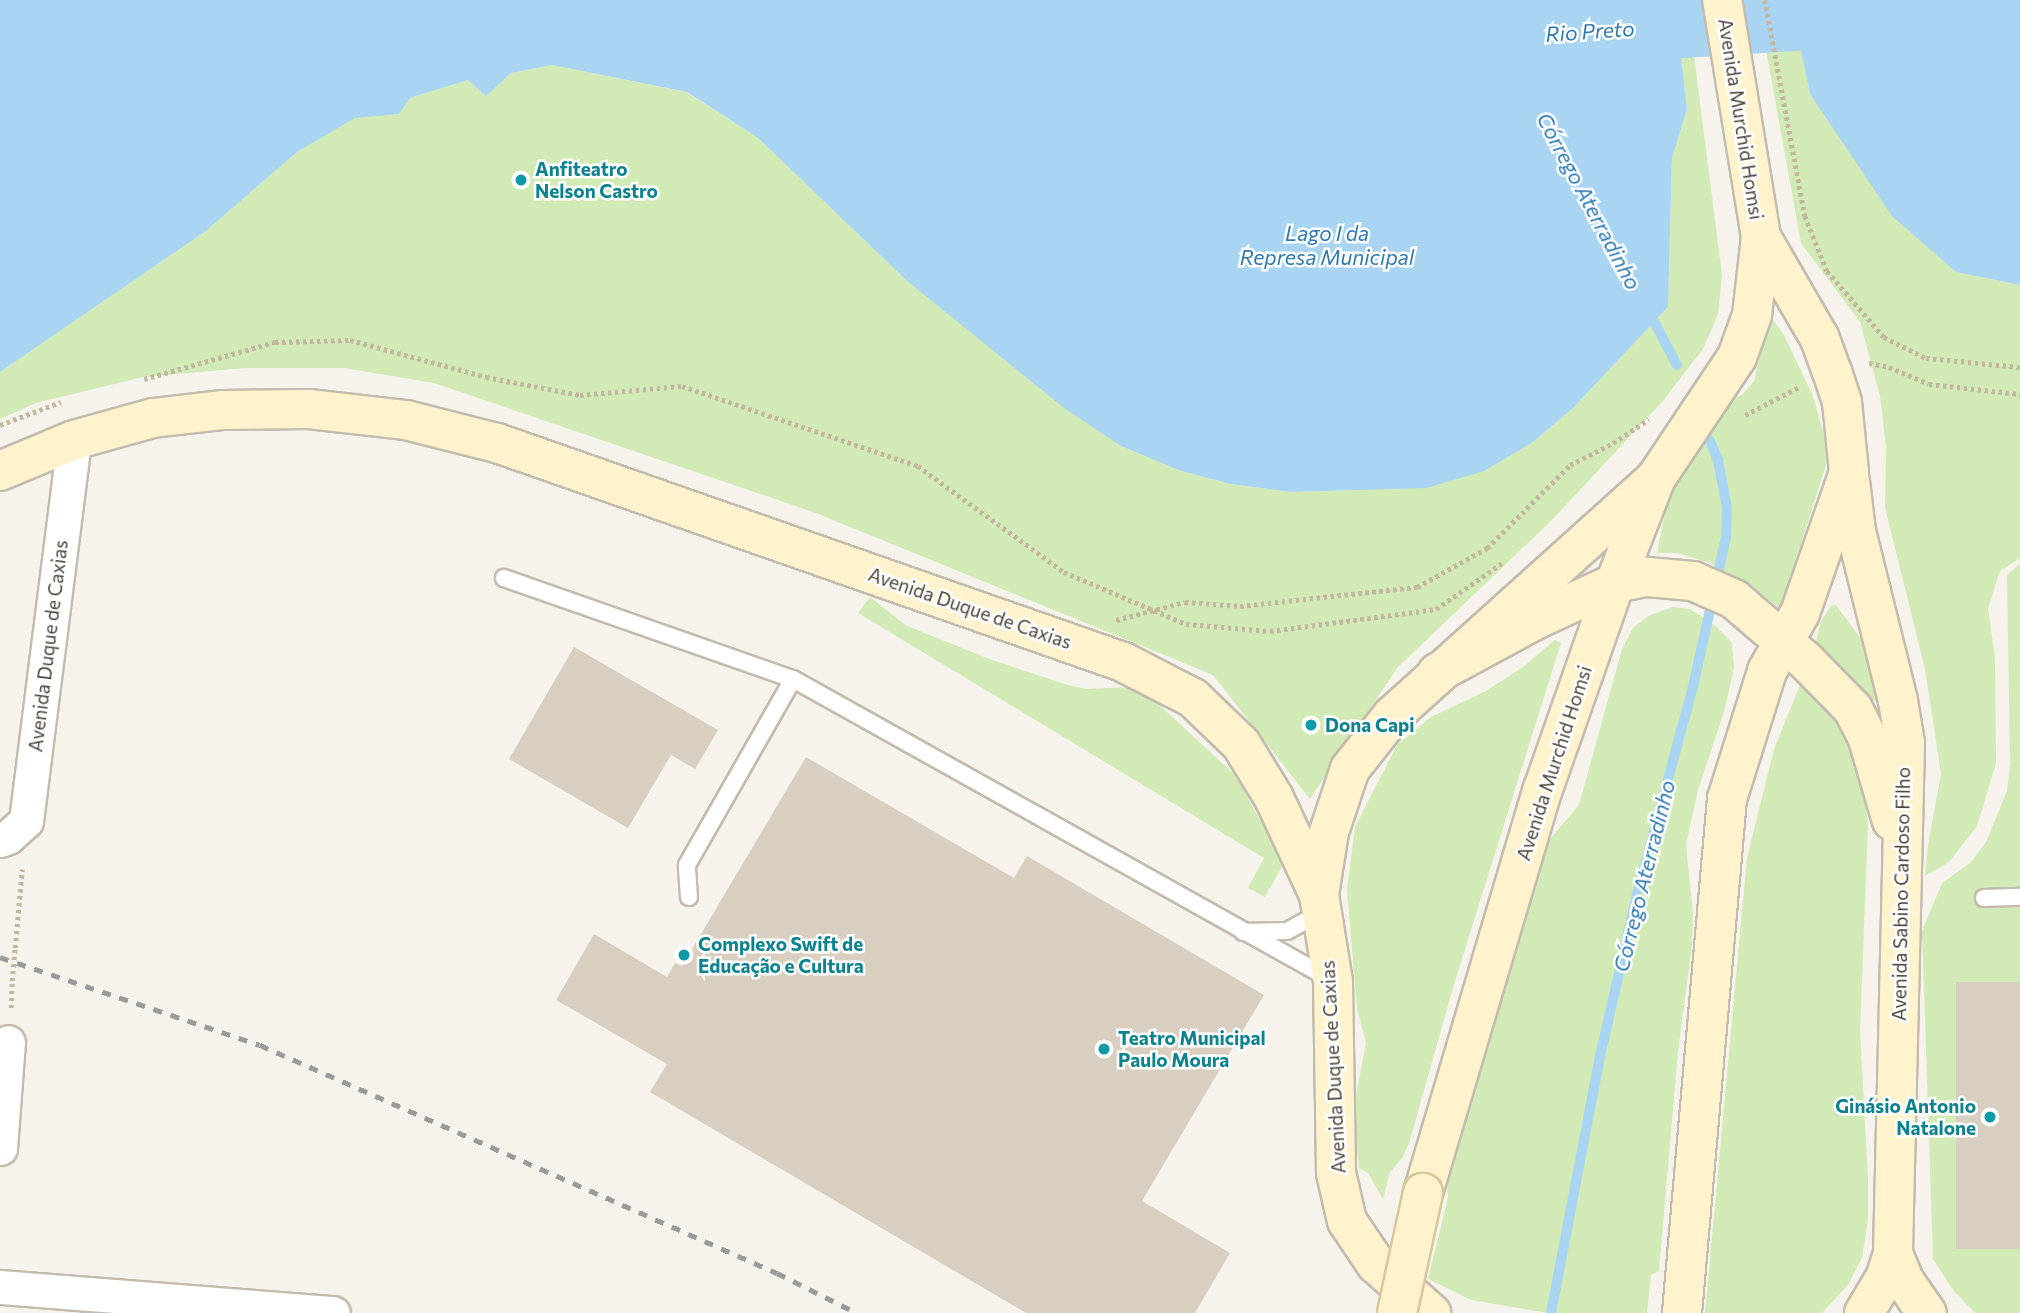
<!DOCTYPE html>
<meta charset="utf-8">
<style>
body{margin:0}
#map{position:relative;width:2020px;height:1313px;overflow:hidden;background:#f6f3ec;font-family:Commissioner,sans-serif}
div>[style]{position:absolute}
.green>*{inset:0;background:#d2eab5}
.water>*{inset:0;background:#a9d4f2}
.stream>*{height:10px;margin:-5px;padding:0 5px;transform-origin:5px;border-radius:5px;background:#a9d4f2}
.river>*{height:65px;margin:-32.5px;padding:0 32.5px;transform-origin:32.5px;border-radius:32.5px;background:#a9d4f2}
.building>*{inset:0;background:#d8cfc1;transform-origin:0 0}
.path>*{height:4.5px;margin-top:-2.25px;transform-origin:0;background:repeating-linear-gradient(90deg,#c4b79f 0 3.5px,transparent 0 7px)}
.roads{filter:drop-shadow(2px 0 #c2bbae) drop-shadow(-2px 0 #c2bbae) drop-shadow(0 2px #c2bbae) drop-shadow(0 -2px #c2bbae)}
.lane>*{height:16px;margin:-8px;padding:0 8px;transform-origin:8px;border-radius:8px;background:#fff}
.street>*{height:33px;margin:-16.5px;padding:0 16.5px;transform-origin:16.5px;border-radius:16.5px;background:#fff}
.secondary>*{height:38px;margin:-19px;padding:0 19px;transform-origin:19px;border-radius:19px;background:#fff3cd}
.rail>*{height:5px;margin-top:-2.5px;transform-origin:0;background:repeating-linear-gradient(90deg,#9a9a9a 0 9px,transparent 0 18px)}
.path-bridge>*{height:4.5px;margin-top:-2.25px;transform-origin:0;background:repeating-linear-gradient(90deg,#c4b79f 0 3.5px,transparent 0 7px)}
.bridges{filter:drop-shadow(2px 0 #d6c79b) drop-shadow(-2px 0 #d6c79b) drop-shadow(0 2px #d6c79b) drop-shadow(0 -2px #d6c79b)}
.secondary-bridge>*{height:38px;margin:-19px;padding:0 19px;transform-origin:19px;border-radius:19px;background:#fff3cd}
.dots>*{width:19px;height:19px;translate:-50% -50%;box-sizing:border-box;border:4px solid #fff;border-radius:50%}
span{translate:-50% -50%;white-space:nowrap;text-align:center;line-height:1.15;-webkit-text-stroke:5px #fff;paint-order:stroke}
.street-label{font-size:19px;color:#4b4439}
.culture-label{font-size:19px;color:#0d838f;font-weight:700}
.left{translate:0 -50%;text-align:left}
.right{translate:-100% -50%;text-align:right}
.water-label{font-size:21px;color:#2e7ab2;font-style:italic}
</style>
<div id="map">
<div class="green">
<div style="clip-path:polygon(1675px 0,1687px 0,1722px 275px,1718px 314px,1703px 349px,1662px 402px,1552px 520px,1397px 668px,1310px 799px,1213px 675px,816px 513px,434px 383px,344px 368px,246px 368px,143px 377px,36px 403px,0 419px,0 372px,206px 231px,297px 152px,355px 117px,399px 114px,410px 98px,468px 80px,486px 96px,511px 73px,552px 65px,686px 92px,758px 138px,906px 280px,1121px 446px,1181px 471px,1231px 484px,1290px 492px,1355px 490px,1533px 442px,1573px 408px,1668px 307px,1672px 158px,1687px 109px)"></div>
<div style="clip-path:polygon(1757px 0,1790px 0,1810px 94px,1956px 272px,2020px 285px,2020px 558px,2000px 571px,1988px 608px,1995px 658px,1996px 763px,1977px 826px,1949px 862px,1925px 876px,1928px 845px,1941px 774px,1925px 669px,1885px 508px,1886px 447px,1880px 396px,1860px 322px,1801px 243px)"></div>
<div style="clip-path:polygon(1770px 316px,1784px 335px,1813px 396px,1825px 438px,1827px 462px,1780px 609px,1751px 585px,1707px 562px,1677px 553px,1657px 553px,1666px 507px,1687px 460px,1727px 403px,1742px 395px,1754px 381px)"></div>
<div style="clip-path:polygon(2020px 564px,2020px 1313px,1975px 1313px,1953px 1290px,1933px 1259px,1922px 931px,1942px 883px,1970px 863px,1986px 842px,2007px 791px,2010px 764px,2007px 575px)"></div>
<div style="clip-path:polygon(870px 597px,907px 626px,992px 660px,1068px 685px,1086px 689px,1132px 687px,1152px 698px,1235px 775px,1284px 863px,1265px 897px,1248px 888px,1264px 858px,858px 613px)"></div>
<div style="clip-path:polygon(1836px 605px,1862px 640px,1881px 699px,1878px 704px,1824px 656px,1813px 653px,1821px 621px,1831px 606px)"></div>
<div style="clip-path:polygon(1673px 607px,1690px 609px,1716px 626px,1732px 643px,1734px 668px,1724px 712px,1698px 790px,1686px 844px,1693px 914px,1692px 945px,1678px 1052px,1659px 1271px,1651px 1275px,1647px 1313px,1548px 1313px,1471px 1300px,1428px 1279px,1448px 1198px,1447px 1182px,1476px 1064px,1528px 889px,1550px 839px,1579px 805px,1622px 649px,1633px 628px,1648px 616px)"></div>
<div style="clip-path:polygon(1555px 640px,1561px 643px,1455px 981px,1409px 1143px,1403px 1157px,1390px 1172px,1383px 1199px,1368px 1173px,1359px 1168px,1353px 1111px,1366px 1043px,1357px 1009px,1347px 890px,1355px 827px,1397px 745px,1431px 717px,1486px 691px,1523px 667px)"></div>
<div style="clip-path:polygon(1800px 685px,1816px 690px,1840px 716px,1864px 786px,1868px 825px,1860px 1031px,1868px 1180px,1868px 1220px,1862px 1258px,1848px 1285px,1822px 1313px,1705px 1313px,1747px 857px,1774px 749px)"></div>
</div>
<div class="water">
<div style="clip-path:polygon(0 0,1675px 0,1687px 109px,1672px 158px,1668px 307px,1573px 408px,1533px 442px,1484px 471px,1426px 488px,1290px 492px,1231px 484px,1181px 471px,1121px 446px,1064px 408px,906px 280px,758px 138px,687px 92px,552px 65px,511px 73px,486px 96px,468px 80px,410px 98px,399px 114px,355px 118px,297px 152px,206px 231px,0 372px)"></div>
<div style="clip-path:polygon(1790px 0,2020px 0,2020px 285px,1956px 272px,1892px 216px,1810px 94px)"></div>
</div>
<div class="stream">
<div style="left:1649px;top:312px;width:60px;rotate:62.2deg"></div>
<div style="left:1551px;top:1313px;width:257px;rotate:-79.2deg"></div>
<div style="left:1599px;top:1061px;width:171px;rotate:-77.2deg"></div>
<div style="left:1637px;top:894px;width:214px;rotate:-74.9deg"></div>
<div style="left:1693px;top:687px;width:154px;rotate:-77.6deg"></div>
<div style="left:1726px;top:537px;width:29px;rotate:-88deg"></div>
<div style="left:1727px;top:508px;width:49px;rotate:-100.6deg"></div>
<div style="left:1718px;top:460px;width:21px;rotate:-113deg"></div>
</div>
<div class="river">
<div style="left:1587px;top:31px;width:434px;rotate:-3.6deg"></div>
</div>
<div class="building">
<div style="clip-path:polygon(574px 647px,718px 730px,695px 769px,671px 755px,628px 828px,509px 759px)"></div>
<div style="clip-path:polygon(806px 757px,1014px 878px,1027px 856px,1264px 995px,1142px 1201px,1230px 1253px,1195px 1313px,1026px 1313px,650px 1092px,667px 1064px,556px 1000px,594px 934px,667px 977px,675px 963px,682px 966px)"></div>
<div style="left:2020px;top:982px;width:267px;height:64px;rotate:90deg"></div>
</div>
<div class="path">
<div style="left:1765px;top:0;width:220px;rotate:79.5deg"></div>
<div style="left:1805px;top:216px;width:59px;rotate:68.2deg"></div>
<div style="left:1827px;top:271px;width:87px;rotate:49.2deg"></div>
<div style="left:1884px;top:337px;width:47px;rotate:26.6deg"></div>
<div style="left:1926px;top:358px;width:94px;rotate:5.5deg"></div>
<div style="left:1869px;top:363px;width:20px;rotate:11deg"></div>
<div style="left:1889px;top:367px;width:43px;rotate:23deg"></div>
<div style="left:1929px;top:384px;width:92px;rotate:6.3deg"></div>
<div style="left:144px;top:379px;width:136px;rotate:-15.8deg"></div>
<div style="left:275px;top:342px;width:75px;rotate:-1.5deg"></div>
<div style="left:350px;top:340px;width:141px;rotate:15.2deg"></div>
<div style="left:486px;top:377px;width:96px;rotate:10.8deg"></div>
<div style="left:580px;top:395px;width:102px;rotate:-5deg"></div>
<div style="left:682px;top:386px;width:249px;rotate:18.7deg"></div>
<div style="left:918px;top:466px;width:180px;rotate:36deg"></div>
<div style="left:1064px;top:572px;width:133px;rotate:23.1deg"></div>
<div style="left:1186px;top:624px;width:84px;rotate:4.8deg"></div>
<div style="left:1270px;top:631px;width:167px;rotate:-7.5deg"></div>
<div style="left:1436px;top:609px;width:80px;rotate:-34.9deg"></div>
<div style="left:1745px;top:415px;width:61px;rotate:-27.4deg"></div>
<div style="left:0;top:425px;width:65px;rotate:-20.7deg"></div>
<div style="left:1116px;top:620px;width:71px;rotate:-14.6deg"></div>
<div style="left:1185px;top:602px;width:55px;rotate:4.2deg"></div>
<div style="left:1240px;top:606px;width:178px;rotate:-6.1deg"></div>
<div style="left:1417px;top:587px;width:80px;rotate:-29.1deg"></div>
<div style="left:1487px;top:548px;width:117px;rotate:-45deg"></div>
<div style="left:1570px;top:465px;width:48px;rotate:-27.1deg"></div>
<div style="left:1613px;top:443px;width:43px;rotate:-33.7deg"></div>
<div style="left:15px;top:948px;width:79px;rotate:-84.9deg"></div>
<div style="left:11px;top:1008px;width:27px;rotate:-88deg"></div>
</div>
<div class="roads">
<div class="lane">
<div style="left:504px;top:578px;width:306px;rotate:19.3deg"></div>
<div style="left:793px;top:679px;width:615px;rotate:29.19deg"></div>
<div style="left:689px;top:897px;width:32px;rotate:-94deg"></div>
<div style="left:687px;top:865px;width:214px;rotate:-60.3deg"></div>
<div style="left:1984px;top:898px;width:36px;rotate:-2deg"></div>
<div style="left:1243px;top:932px;width:44px;rotate:-1.3deg"></div>
<div style="left:1287px;top:931px;width:38px;rotate:-28deg"></div>
</div>
<div class="street">
<div style="left:0;top:840px;width:9px;rotate:-21deg"></div>
<div style="left:8px;top:837px;width:24px;rotate:-42deg"></div>
<div style="left:26px;top:821px;width:384px;rotate:-82.8deg"></div>
<div style="left:0;top:1148px;width:106px;rotate:-85.7deg"></div>
<div style="left:0;top:1287px;width:334px;rotate:4.5deg"></div>
</div>
<div class="secondary">
<div style="left:0;top:471px;width:80px;rotate:-22.7deg"></div>
<div style="left:74px;top:440px;width:82px;rotate:-15.6deg"></div>
<div style="left:153px;top:418px;width:69px;rotate:-6.6deg"></div>
<div style="left:222px;top:410px;width:87px;rotate:-0.7deg"></div>
<div style="left:309px;top:409px;width:98px;rotate:6.5deg"></div>
<div style="left:406px;top:420px;width:94px;rotate:14.2deg"></div>
<div style="left:497px;top:443px;width:663px;rotate:19.28deg"></div>
<div style="left:1123px;top:662px;width:79px;rotate:27.2deg"></div>
<div style="left:1193px;top:698px;width:66px;rotate:43.8deg"></div>
<div style="left:1241px;top:744px;width:63px;rotate:58.6deg"></div>
<div style="left:1274px;top:798px;width:107px;rotate:65.1deg"></div>
<div style="left:1319px;top:895px;width:87px;rotate:80.8deg"></div>
<div style="left:1333px;top:981px;width:192px;rotate:89.1deg"></div>
<div style="left:1336px;top:1173px;width:49px;rotate:77.1deg"></div>
<div style="left:1347px;top:1221px;width:52px;rotate:56deg"></div>
<div style="left:1376px;top:1264px;width:74px;rotate:41.7deg"></div>
<div style="left:1850px;top:481px;width:50px;rotate:83.2deg"></div>
<div style="left:1856px;top:531px;width:175px;rotate:76.1deg"></div>
<div style="left:1898px;top:701px;width:43px;rotate:80.5deg"></div>
<div style="left:1905px;top:743px;width:510px;rotate:91.35deg"></div>
<div style="left:1893px;top:1253px;width:31px;rotate:68deg"></div>
<div style="left:1905px;top:1282px;width:38px;rotate:55deg"></div>
<div style="left:1437px;top:673px;width:114px;rotate:-28.4deg"></div>
<div style="left:1537px;top:619px;width:86px;rotate:-24.8deg"></div>
<div style="left:1615px;top:583px;width:33px;rotate:-11deg"></div>
<div style="left:1647px;top:577px;width:46px;rotate:5deg"></div>
<div style="left:1693px;top:581px;width:45px;rotate:23.7deg"></div>
<div style="left:1734px;top:599px;width:94px;rotate:40.7deg"></div>
<div style="left:1805px;top:660px;width:69px;rotate:45.6deg"></div>
<div style="left:1853px;top:709px;width:34px;rotate:63deg"></div>
<div style="left:1868px;top:739px;width:85px;rotate:73.7deg"></div>
<div style="left:1319px;top:895px;width:64px;rotate:-81deg"></div>
<div style="left:1329px;top:832px;width:66px;rotate:-71.6deg"></div>
<div style="left:1350px;top:769px;width:68px;rotate:-51.6deg"></div>
<div style="left:1392px;top:716px;width:350px;rotate:-42deg"></div>
<div style="left:1423px;top:1193px;width:421px;rotate:-73.5deg"></div>
<div style="left:1543px;top:789px;width:218px;rotate:-70.7deg"></div>
<div style="left:1615px;top:583px;width:113px;rotate:-68.7deg"></div>
<div style="left:1656px;top:478px;width:146px;rotate:-56.2deg"></div>
<div style="left:1737px;top:357px;width:45px;rotate:-70.3deg"></div>
<div style="left:1752px;top:315px;width:79px;rotate:-83.4deg"></div>
<div style="left:1682px;top:1313px;width:516px;rotate:-85deg"></div>
<div style="left:1727px;top:799px;width:134px;rotate:-72.6deg"></div>
<div style="left:1767px;top:671px;width:67px;rotate:-60.4deg"></div>
<div style="left:1800px;top:613px;width:149px;rotate:-70.8deg"></div>
<div style="left:1849px;top:472px;width:70px;rotate:-95.7deg"></div>
<div style="left:1842px;top:402px;width:32px;rotate:-108deg"></div>
<div style="left:1832px;top:372px;width:37px;rotate:-110deg"></div>
<div style="left:1819px;top:337px;width:116px;rotate:-120.1deg"></div>
<div style="left:1761px;top:237px;width:240px;rotate:-99.3deg"></div>
<div style="left:1864px;top:1313px;width:41px;rotate:-59deg"></div>
<div style="left:1885px;top:1278px;width:26px;rotate:-72deg"></div>
</div>
</div>
<div class="rail">
<div style="left:0;top:957px;width:274px;rotate:18.7deg"></div>
<div style="left:260px;top:1045px;width:565px;rotate:23.8deg"></div>
<div style="left:777px;top:1273px;width:89px;rotate:26.6deg"></div>
</div>
<div class="path-bridge">
<div style="left:12px;top:981px;width:33px;rotate:-85deg"></div>
</div>
<div class="bridges">
<div class="secondary-bridge">
<div style="left:1397px;top:1313px;width:123px;rotate:-77.8deg"></div>
</div>
</div>
<div class="dots">
<div style="left:521px;top:180px;background:#0f9aa8"></div>
<div style="left:1311px;top:725px;background:#0f9aa8"></div>
<div style="left:684px;top:955px;background:#0f9aa8"></div>
<div style="left:1104px;top:1049px;background:#0f9aa8"></div>
<div style="left:1990px;top:1117px;background:#0f9aa8"></div>
</div>
<div class="street-label">
<span style="left:1741px;top:119px;rotate:81deg">Avenida Murchid Homsi</span>
<span style="left:970px;top:608px;rotate:19deg">Avenida Duque de Caxias</span>
<span style="left:48px;top:646px;rotate:-83deg">Avenida Duque de Caxias</span>
<span style="left:1554px;top:763px;rotate:-72deg">Avenida Murchid Homsi</span>
<span style="left:1901px;top:894px;rotate:-89deg">Avenida Sabino Cardoso Filho</span>
<span style="left:1333px;top:1067px;rotate:-93deg">Avenida Duque de Caxias</span>
</div>
<div class="culture-label">
<span class="left" style="left:535px;top:180px">Anfiteatro<br>Nelson Castro</span>
<span class="left" style="left:1325px;top:725px">Dona Capi</span>
<span class="left" style="left:698px;top:955px">Complexo Swift de<br>Educação e Cultura</span>
<span class="left" style="left:1118px;top:1049px">Teatro Municipal<br>Paulo Moura</span>
<span class="right" style="left:1976px;top:1117px">Ginásio Antonio<br>Natalone</span>
</div>
<div class="water-label">
<span style="left:1590px;top:31px;rotate:-4deg">Rio Preto</span>
<span style="left:1589px;top:201px;rotate:62deg">Córrego Aterradinho</span>
<span style="left:1327px;top:245px">Lago I da<br>Represa Municipal</span>
<span style="left:1644px;top:876px;rotate:-76deg">Córrego Aterradinho</span>
</div>
</div>
